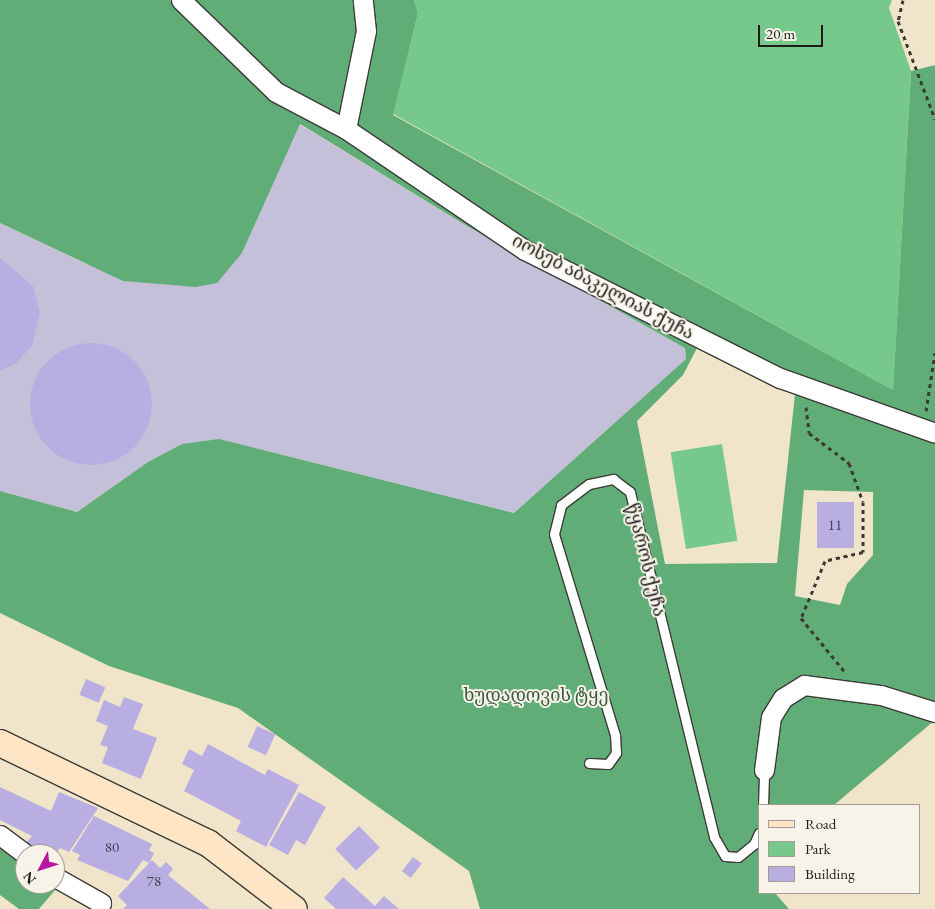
<!DOCTYPE html>
<meta charset="utf-8">
<style>
body{margin:0}
#map{position:relative;width:935px;height:909px;overflow:hidden;background:#f0e5ca;font-family:"EB Garamond","Noto Serif Georgian",serif}
div>[style]{position:absolute}
.industrial>*{inset:0;background:#c5c0da}
.green>*{inset:0;background:#76c98b;transform-origin:0 0}
.forest>*{inset:0;background:#60ad77}
.building>*{inset:0;background:#b9aee1;transform-origin:0 0}
.round{border-radius:50%}
.path>*{height:3px;margin-top:-1.5px;transform-origin:0;background:repeating-linear-gradient(90deg,#3c3a36 0 4px,transparent 0 8px)}
.roads{filter:drop-shadow(1px 0 #3c3a36) drop-shadow(-1px 0 #3c3a36) drop-shadow(0 1px #3c3a36) drop-shadow(0 -1px #3c3a36)}
.service>*{height:9px;margin:-4.5px;padding:0 4.5px;transform-origin:4.5px;border-radius:4.5px;background:#fff}
.minor>*{height:19px;margin:-9.5px;padding:0 9.5px;transform-origin:9.5px;border-radius:9.5px;background:#fff}
.secondary>*{height:26px;margin:-13px;padding:0 13px;transform-origin:13px;border-radius:13px;background:#fde5c5}
span{translate:-50% -50%;white-space:nowrap;text-align:center;line-height:1.15;-webkit-text-stroke:4px #f7f3e8;paint-order:stroke}
.number-label{font-size:15px;color:#43404d}
.number-label span{-webkit-text-stroke-width:0}
.street-label{font-size:18px;color:#1c1c1c}
.park-label{font-size:18px;color:#3c5943}
.legend{position:absolute;left:758px;top:804px;width:162px;height:90px;box-sizing:border-box;background:#f7f3e8;border:1px solid #9f9d96;margin:0;padding:6px 9px;list-style:none;font-size:15px;color:#1c1c1c}
.legend li{display:flex;align-items:center;gap:10px;height:25px}
.legend b{width:25px;border:1px solid #9f9d96}
.north{position:absolute;left:15px;top:844px;width:50px;height:50px;box-sizing:border-box;background:#f7f3e8;border:1px solid #9f9d96;border-radius:50%;rotate:230deg;font-size:14px;font-weight:700;line-height:20px;text-align:center;color:#1c1c1c}
.north::after{content:'';display:block;margin:auto;width:18px;height:22px;background:#b5179e;clip-path:polygon(50% 0,100% 100%,50% 72%,0 100%)}
.scale{position:absolute;left:758px;top:25px;width:65px;height:22px;box-sizing:border-box;border:2px solid #1c1c1c;border-top:0;padding-left:6px;font-size:15px;line-height:18px;white-space:nowrap;color:#1c1c1c;-webkit-text-stroke:4px #f7f3e8;paint-order:stroke}
</style>
<div id="map">
<div class="industrial">
<div style="clip-path:polygon(299px 124px,467px 226px,685px 348px,686px 359px,514px 513px,258px 449px,182px 444px,148px 462px,77px 512px,0 491px,0 223px,88px 265px,242px 253px)"></div>
</div>
<div class="green">
<div style="clip-path:polygon(414px 0,892px 0,889px 8px,911px 71px,893px 390px,393px 114px,418px 13px)"></div>
<div style="left:722px;top:444px;width:98px;height:52px;rotate:81deg"></div>
</div>
<div class="forest">
<div style="clip-path:polygon(evenodd,0 0,414px 0,418px 13px,393px 115px,893px 390px,911px 71px,935px 65px,935px 720px,834px 805px,759px 805px,759px 893px,775px 893px,789px 909px,480px 909px,469px 871px,238px 708px,109px 666px,0 613px,0 491px,77px 512px,148px 462px,182px 444px,219px 439px,514px 513px,686px 359px,685px 348px,467px 226px,300px 124px,242px 253px,217px 283px,196px 287px,123px 281px,0 223px,0 0,698px 346px,795px 394px,777px 563px,665px 564px,637px 421px,683px 375px,698px 346px,0 0,804px 490px,873px 492px,873px 555px,847px 584px,840px 605px,795px 596px,804px 490px)"></div>
<div style="clip-path:polygon(0 835px,25px 854px,25px 884px,62px 882px,39px 909px,19px 909px,0 895px)"></div>
</div>
<div class="building">
<div style="clip-path:polygon(0 258px,33px 286px,40px 313px,32px 346px,15px 364px,0 371px)"></div>
<div class="round" style="left:30px;top:343px;width:122px;height:122px"></div>
<div style="left:817px;top:502px;width:37px;height:46px"></div>
<div style="left:86px;top:679px;width:21px;height:17px;rotate:23deg"></div>
<div style="clip-path:polygon(124px 697px,143px 704px,133px 729px,157px 738px,141px 779px,102px 763px,108px 747px,100px 745px,108px 726px,96px 721px,104px 700px,120px 707px)"></div>
<div style="left:257px;top:726px;width:20px;height:23px;rotate:24deg"></div>
<div style="clip-path:polygon(208px 744px,265px 775px,268px 769px,299px 785px,266px 847px,236px 831px,241px 821px,184px 791px,194px 770px,182px 764px,189px 749px,202px 756px)"></div>
<div style="clip-path:polygon(0 787px,51px 811px,59px 792px,98px 808px,69px 852px,60px 848px,56px 854px,39px 854px,25px 844px,32px 836px,0 820px)"></div>
<div style="clip-path:polygon(299px 792px,326px 807px,305px 845px,296px 840px,288px 855px,269px 845px)"></div>
<div style="clip-path:polygon(94px 816px,152px 844px,149px 850px,154px 853px,149px 863px,143px 860px,128px 881px,77px 860px,80px 855px,72px 851px)"></div>
<div style="left:359px;top:826px;width:30px;height:33px;rotate:46deg"></div>
<div style="left:413px;top:857px;width:11px;height:18px;rotate:38deg"></div>
<div style="clip-path:polygon(152px 860px,160px 868px,166px 862px,173px 869px,168px 875px,210px 909px,123px 909px,127px 905px,118px 896px)"></div>
<div style="clip-path:polygon(343px 877px,375px 906px,384px 896px,399px 909px,336px 909px,324px 898px)"></div>
</div>
<div class="path">
<div style="left:903px;top:0;width:22px;rotate:103deg"></div>
<div style="left:898px;top:21px;width:105px;rotate:69.3deg"></div>
<div style="left:806px;top:407px;width:26px;rotate:83deg"></div>
<div style="left:809px;top:433px;width:50px;rotate:36.9deg"></div>
<div style="left:849px;top:463px;width:41px;rotate:70.3deg"></div>
<div style="left:863px;top:502px;width:50px;rotate:90deg"></div>
<div style="left:863px;top:552px;width:39px;rotate:167deg"></div>
<div style="left:825px;top:561px;width:62px;rotate:112.8deg"></div>
<div style="left:801px;top:618px;width:68px;rotate:50.9deg"></div>
<div style="left:926px;top:411px;width:59px;rotate:-81.2deg"></div>
</div>
<div class="roads">
<div class="service">
<div style="left:589px;top:763px;width:19px;rotate:3deg"></div>
<div style="left:608px;top:764px;width:14px;rotate:-54deg"></div>
<div style="left:616px;top:753px;width:18px;rotate:-93deg"></div>
<div style="left:615px;top:735px;width:210px;rotate:-106.9deg"></div>
<div style="left:554px;top:534px;width:30px;rotate:-76deg"></div>
<div style="left:561px;top:505px;width:35px;rotate:-37deg"></div>
<div style="left:589px;top:484px;width:25px;rotate:-12deg"></div>
<div style="left:613px;top:479px;width:21px;rotate:37deg"></div>
<div style="left:630px;top:492px;width:355px;rotate:76.3deg"></div>
<div style="left:714px;top:837px;width:22px;rotate:60deg"></div>
<div style="left:725px;top:856px;width:13px;rotate:4deg"></div>
<div style="left:738px;top:857px;width:21px;rotate:-39deg"></div>
<div style="left:754px;top:844px;width:12px;rotate:-66deg"></div>
<div style="left:763px;top:805px;width:35px;rotate:-88deg"></div>
</div>
<div class="minor">
<div style="left:181px;top:0;width:132px;rotate:44.1deg"></div>
<div style="left:276px;top:92px;width:79px;rotate:27.9deg"></div>
<div style="left:346px;top:129px;width:216px;rotate:34.1deg"></div>
<div style="left:525px;top:250px;width:285px;rotate:26.7deg"></div>
<div style="left:780px;top:378px;width:164px;rotate:19.5deg"></div>
<div style="left:346px;top:129px;width:100px;rotate:-78.5deg"></div>
<div style="left:366px;top:31px;width:31px;rotate:-96deg"></div>
<div style="left:764px;top:770px;width:53px;rotate:-82.5deg"></div>
<div style="left:771px;top:717px;width:22px;rotate:-58deg"></div>
<div style="left:783px;top:698px;width:25px;rotate:-32deg"></div>
<div style="left:804px;top:685px;width:78px;rotate:7.4deg"></div>
<div style="left:881px;top:695px;width:57px;rotate:17.5deg"></div>
<div style="left:0;top:835px;width:31px;rotate:37deg"></div>
<div style="left:55px;top:877px;width:53px;rotate:29.5deg"></div>
</div>
<div class="secondary">
<div style="left:0;top:743px;width:231px;rotate:25.7deg"></div>
<div style="left:208px;top:843px;width:108px;rotate:37.5deg"></div>
</div>
</div>
<div class="number-label">
<span style="left:835px;top:525px">11</span>
<span style="left:112px;top:847px">80</span>
<span style="left:154px;top:881px">78</span>
</div>
<div class="street-label">
<span style="left:603px;top:287px;rotate:28deg">იოსებ აბაკელიას ქუჩა</span>
<span style="left:646px;top:560px;rotate:76deg">წყაროს ქუჩა</span>
</div>
<div class="park-label">
<span style="left:536px;top:695px">ხუდადოვის ტყე</span>
</div>
<ul class="legend">
<li><b style="height:6px;background:#fde5c5"></b>Road</li>
<li><b style="height:14px;background:#76c98b"></b>Park</li>
<li><b style="height:14px;background:#b9aee1"></b>Building</li>
</ul>
<div class="north">N</div>
<div class="scale">20 m</div>
</div>
